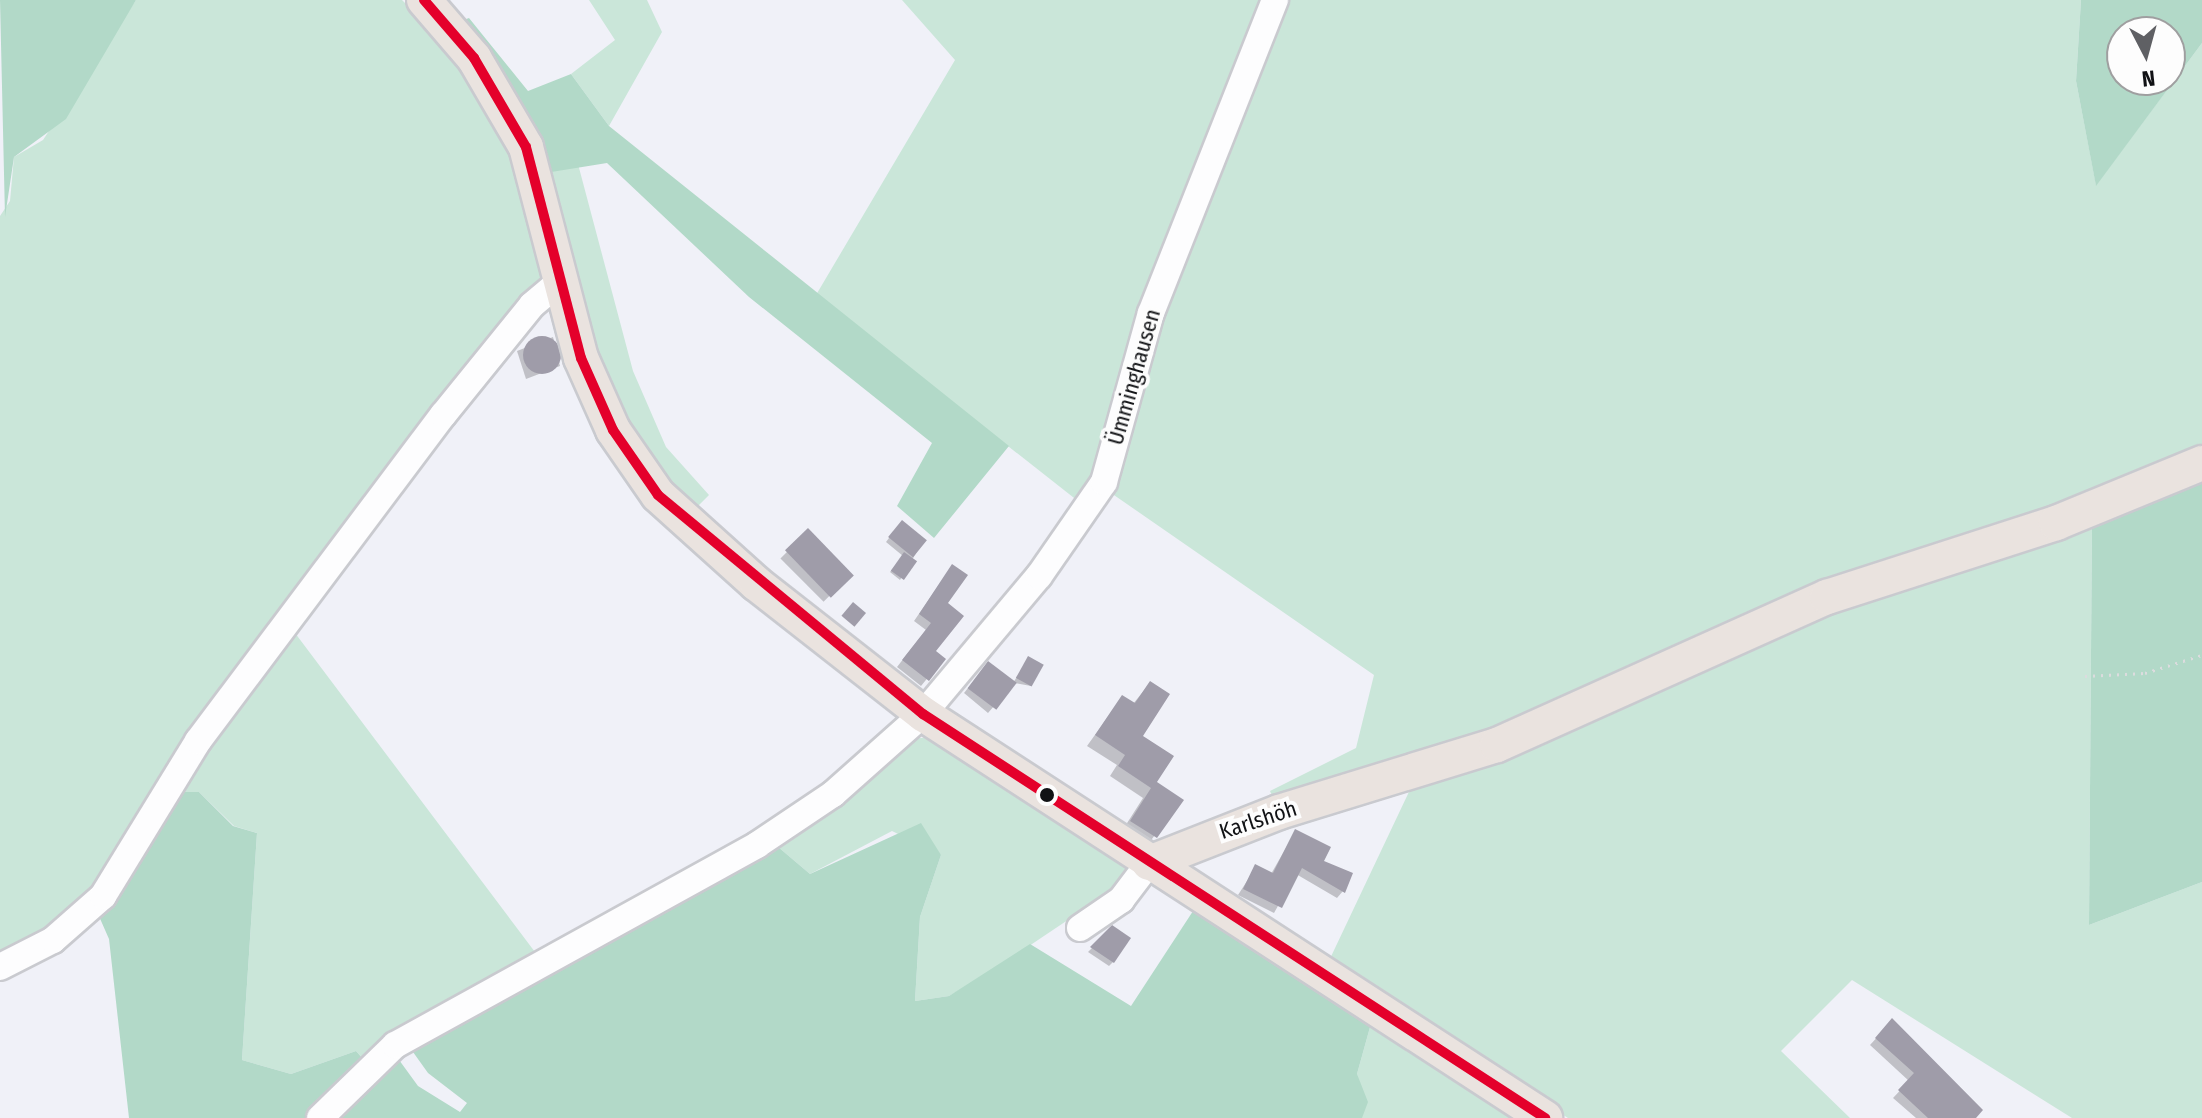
<!DOCTYPE html>
<meta charset="utf-8">
<style>
body{margin:0}
#map{position:relative;width:2202px;height:1118px;overflow:hidden;background:#f0f1f8;font-family:"Fira Sans Condensed",sans-serif}
div>[style]{position:absolute}
.green>*{inset:0;background:#cae6d9}
.forest>*{inset:0;background:#b2d9c8}
.shadow>*{inset:0;background:#0003;transform-origin:0 0}
.building>*{inset:0;background:#9f9ca9;transform-origin:0 0}
.round{border-radius:50%}
.path>*{height:3px;margin-top:-1.5px;transform-origin:0;background:repeating-linear-gradient(90deg,#dcdcde 0 2px,transparent 0 8px)}
.roads{filter:drop-shadow(2px 0 #c9cacf) drop-shadow(-2px 0 #c9cacf) drop-shadow(0 2px #c9cacf) drop-shadow(0 -2px #c9cacf)}
.minor>*{height:26px;margin:-13px;padding:0 13px;transform-origin:13px;border-radius:13px;background:#fdfdfe}
.major>*{height:34px;margin:-17px;padding:0 17px;transform-origin:17px;border-radius:17px;background:#eae3df}
.bus-1>*{height:10px;margin:-5px;padding:0 5px;transform-origin:5px;border-radius:5px;background:#e4002b}
.dots>*{width:22px;height:22px;translate:-50% -50%;box-sizing:border-box;border:4px solid #fdfdfd;border-radius:50%}
span{translate:-50% -50%;white-space:nowrap;text-align:center;line-height:1.15;-webkit-text-stroke:8px #fdfdfd;paint-order:stroke}
.street-label{font-size:22px;color:#111215}
.north{position:absolute;left:2106px;top:16px;width:80px;height:80px;box-sizing:border-box;background:#fdfdfd;border:2px solid #9f9fa0;border-radius:50%;rotate:174deg;font-size:22px;font-weight:700;line-height:32px;text-align:center;color:#111215}
.north::after{content:'';display:block;margin:auto;width:28px;height:36px;background:#5f6064;clip-path:polygon(50% 0,100% 100%,50% 72%,0 100%)}
</style>
<div id="map">
<div class="green">
<div style="clip-path:polygon(136px 0,402px 0,439px 37px,513px 146px,547px 271px,482px 342px,98px 894px,0 964px,0 216px,10px 201px,14px 157px,43px 140px)"></div>
<div style="clip-path:polygon(589px 0,647px 0,662px 32px,609px 126px,571px 74px,615px 40px)"></div>
<div style="clip-path:polygon(902px 0,2081px 0,2076px 81px,2096px 185px,2202px 43px,2202px 462px,1279px 812px,1270px 791px,1356px 748px,1374px 675px,1111px 493px,1083px 505px,816px 295px,955px 60px)"></div>
<div style="clip-path:polygon(578px 164px,633px 371px,666px 447px,709px 495px,689px 515px,613px 409px,545px 173px)"></div>
<div style="clip-path:polygon(2092px 518px,2089px 925px,2202px 882px,2202px 1118px,2072px 1118px,1852px 980px,1781px 1051px,1850px 1118px,1568px 1118px,1327px 965px,1416px 777px,1747px 633px)"></div>
<div style="clip-path:polygon(289px 625px,541px 960px,367px 1063px,356px 1051px,291px 1074px,242px 1060px,257px 833px,234px 826px,199px 792px,174px 792px)"></div>
<div style="clip-path:polygon(932px 737px,1129px 867px,1123px 883px,986px 975px,949px 996px,915px 1001px,920px 917px,941px 855px,892px 831px,810px 874px,777px 846px,910px 739px)"></div>
<div style="clip-path:polygon(1372px 1020px,1528px 1118px,1362px 1118px,1357px 1074px)"></div>
</div>
<div class="forest">
<div style="clip-path:polygon(0 0,136px 0,66px 119px,14px 157px,5px 217px)"></div>
<div style="clip-path:polygon(evenodd,2081px 0,2202px 0,2202px 43px,2096px 186px,2076px 81px,2081px 0,2122px 32px,2170px 32px,2170px 80px,2122px 80px,2122px 32px)"></div>
<div style="clip-path:polygon(469px 18px,528px 91px,571px 74px,609px 126px,1009px 446px,934px 538px,897px 506px,932px 443px,749px 297px,607px 163px,545px 173px,461px 21px)"></div>
<div style="clip-path:polygon(2202px 473px,2202px 882px,2089px 925px,2092px 518px)"></div>
<div style="clip-path:polygon(174px 792px,199px 792px,233px 826px,257px 833px,242px 1060px,291px 1074px,356px 1051px,371px 1068px,394px 1053px,418px 1086px,460px 1112px,467px 1103px,428px 1073px,408px 1045px,777px 846px,810px 874px,921px 823px,941px 855px,920px 917px,915px 1001px,949px 996px,1030px 944px,1131px 1006px,1195px 908px,1372px 1020px,1357px 1074px,1368px 1102px,1362px 1118px,129px 1118px,109px 939px,98px 914px)"></div>
</div>
<div class="shadow">
<div style="clip-path:polygon(553px 337px,560px 366px,526px 379px,517px 351px)"></div>
<div style="clip-path:polygon(898px 526px,924px 540px,900px 580px,890px 572px,903px 556px,886px 542px)"></div>
<div style="left:808px;top:531px;width:61px;height:39px;rotate:45deg"></div>
<div style="clip-path:polygon(952px 566px,934px 652px,943px 659px,921px 686px,897px 667px,926px 630px,914px 621px)"></div>
<div style="clip-path:polygon(1028px 659px,1031px 686px,1014px 683px,988px 713px,964px 693px,984px 668px,1013px 683px)"></div>
<div style="clip-path:polygon(1150px 683px,1140px 737px,1155px 783px,1181px 800px,1146px 847px,1122px 831px,1143px 798px,1110px 776px,1117px 765px,1087px 746px,1122px 697px,1133px 704px)"></div>
<div style="clip-path:polygon(1295px 832px,1343px 891px,1337px 898px,1296px 874px,1274px 913px,1238px 895px,1256px 867px,1271px 874px)"></div>
<div style="clip-path:polygon(1112px 928px,1113px 962px,1109px 966px,1088px 952px)"></div>
<div style="clip-path:polygon(1892px 1021px,1973px 1118px,1916px 1118px,1893px 1098px,1909px 1081px,1870px 1045px)"></div>
</div>
<div class="building">
<div class="round" style="left:523px;top:336px;width:38px;height:38px"></div>
<div style="left:902px;top:520px;width:32px;height:22px;rotate:39deg"></div>
<div style="left:808px;top:528px;width:66px;height:32px;rotate:46deg"></div>
<div style="left:904px;top:552px;width:16px;height:23px;rotate:35deg"></div>
<div style="clip-path:polygon(952px 564px,968px 575px,948px 603px,964px 616px,936px 651px,946px 659px,929px 681px,902px 660px,931px 623px,919px 614px)"></div>
<div style="left:853px;top:602px;width:17px;height:18px;rotate:40deg"></div>
<div style="left:1028px;top:656px;width:18px;height:25px;rotate:29deg"></div>
<div style="left:988px;top:661px;width:36px;height:34px;rotate:37deg"></div>
<div style="clip-path:polygon(1150px 681px,1170px 694px,1143px 736px,1174px 756px,1157px 782px,1184px 800px,1157px 838px,1130px 821px,1151px 788px,1118px 766px,1125px 755px,1095px 735px,1122px 695px,1135px 703px)"></div>
<div style="clip-path:polygon(1295px 829px,1331px 847px,1324px 861px,1353px 873px,1345px 893px,1302px 868px,1282px 908px,1243px 889px,1255px 864px,1273px 873px)"></div>
<div style="clip-path:polygon(1112px 925px,1131px 938px,1114px 963px,1090px 947px)"></div>
<div style="clip-path:polygon(1892px 1018px,1983px 1110px,1976px 1118px,1928px 1118px,1898px 1090px,1914px 1073px,1875px 1038px)"></div>
</div>
<div class="path">
<div style="left:2085px;top:676px;width:60px;rotate:-2.9deg"></div>
<div style="left:2145px;top:673px;width:60px;rotate:-17.5deg"></div>
</div>
<div class="roads">
<div class="minor">
<div style="left:1080px;top:928px;width:50px;rotate:-34.3deg"></div>
<div style="left:1121px;top:900px;width:46px;rotate:-52.9deg"></div>
<div style="left:0;top:967px;width:59px;rotate:-27deg"></div>
<div style="left:53px;top:940px;width:67px;rotate:-41.3deg"></div>
<div style="left:103px;top:896px;width:182px;rotate:-58.5deg"></div>
<div style="left:198px;top:741px;width:408px;rotate:-53.1deg"></div>
<div style="left:443px;top:415px;width:141px;rotate:-51deg"></div>
<div style="left:532px;top:305px;width:40px;rotate:-40deg"></div>
<div style="left:320px;top:1118px;width:105px;rotate:-44.2deg"></div>
<div style="left:395px;top:1045px;width:414px;rotate:-28.9deg"></div>
<div style="left:757px;top:845px;width:92px;rotate:-33.9deg"></div>
<div style="left:833px;top:794px;width:120px;rotate:-41.6deg"></div>
<div style="left:923px;top:714px;width:180px;rotate:-50deg"></div>
<div style="left:1039px;top:576px;width:114px;rotate:-55.3deg"></div>
<div style="left:1104px;top:482px;width:175px;rotate:-74.5deg"></div>
<div style="left:1151px;top:313px;width:337px;rotate:-68.4deg"></div>
</div>
<div class="major">
<div style="left:424px;top:0;width:77px;rotate:49.2deg"></div>
<div style="left:474px;top:58px;width:103px;rotate:59.7deg"></div>
<div style="left:526px;top:147px;width:218px;rotate:75.4deg"></div>
<div style="left:581px;top:358px;width:79px;rotate:66deg"></div>
<div style="left:613px;top:430px;width:79px;rotate:55.3deg"></div>
<div style="left:658px;top:495px;width:133px;rotate:42deg"></div>
<div style="left:757px;top:584px;width:211px;rotate:38.1deg"></div>
<div style="left:923px;top:714px;width:742px;rotate:33deg"></div>
<div style="left:1149px;top:863px;width:140px;rotate:-21.4deg"></div>
<div style="left:1279px;top:812px;width:228px;rotate:-17.1deg"></div>
<div style="left:1497px;top:745px;width:362px;rotate:-24.2deg"></div>
<div style="left:1827px;top:597px;width:241px;rotate:-17.9deg"></div>
<div style="left:2056px;top:523px;width:158px;rotate:-22.3deg"></div>
</div>
</div>
<div class="bus-1">
<div style="left:424px;top:0;width:77px;rotate:49.2deg"></div>
<div style="left:474px;top:58px;width:103px;rotate:59.7deg"></div>
<div style="left:526px;top:147px;width:218px;rotate:75.4deg"></div>
<div style="left:581px;top:358px;width:79px;rotate:66deg"></div>
<div style="left:613px;top:430px;width:79px;rotate:55.3deg"></div>
<div style="left:658px;top:495px;width:344px;rotate:39.6deg"></div>
<div style="left:923px;top:714px;width:742px;rotate:33deg"></div>
</div>
<div class="dots">
<div style="left:1047px;top:795px;background:#111215"></div>
</div>
<div class="street-label">
<span style="left:1134px;top:377px;rotate:-74deg">Ümminghausen</span>
<span style="left:1258px;top:820px;rotate:-18deg">Karlshöh</span>
</div>
<div class="north">N</div>
</div>
